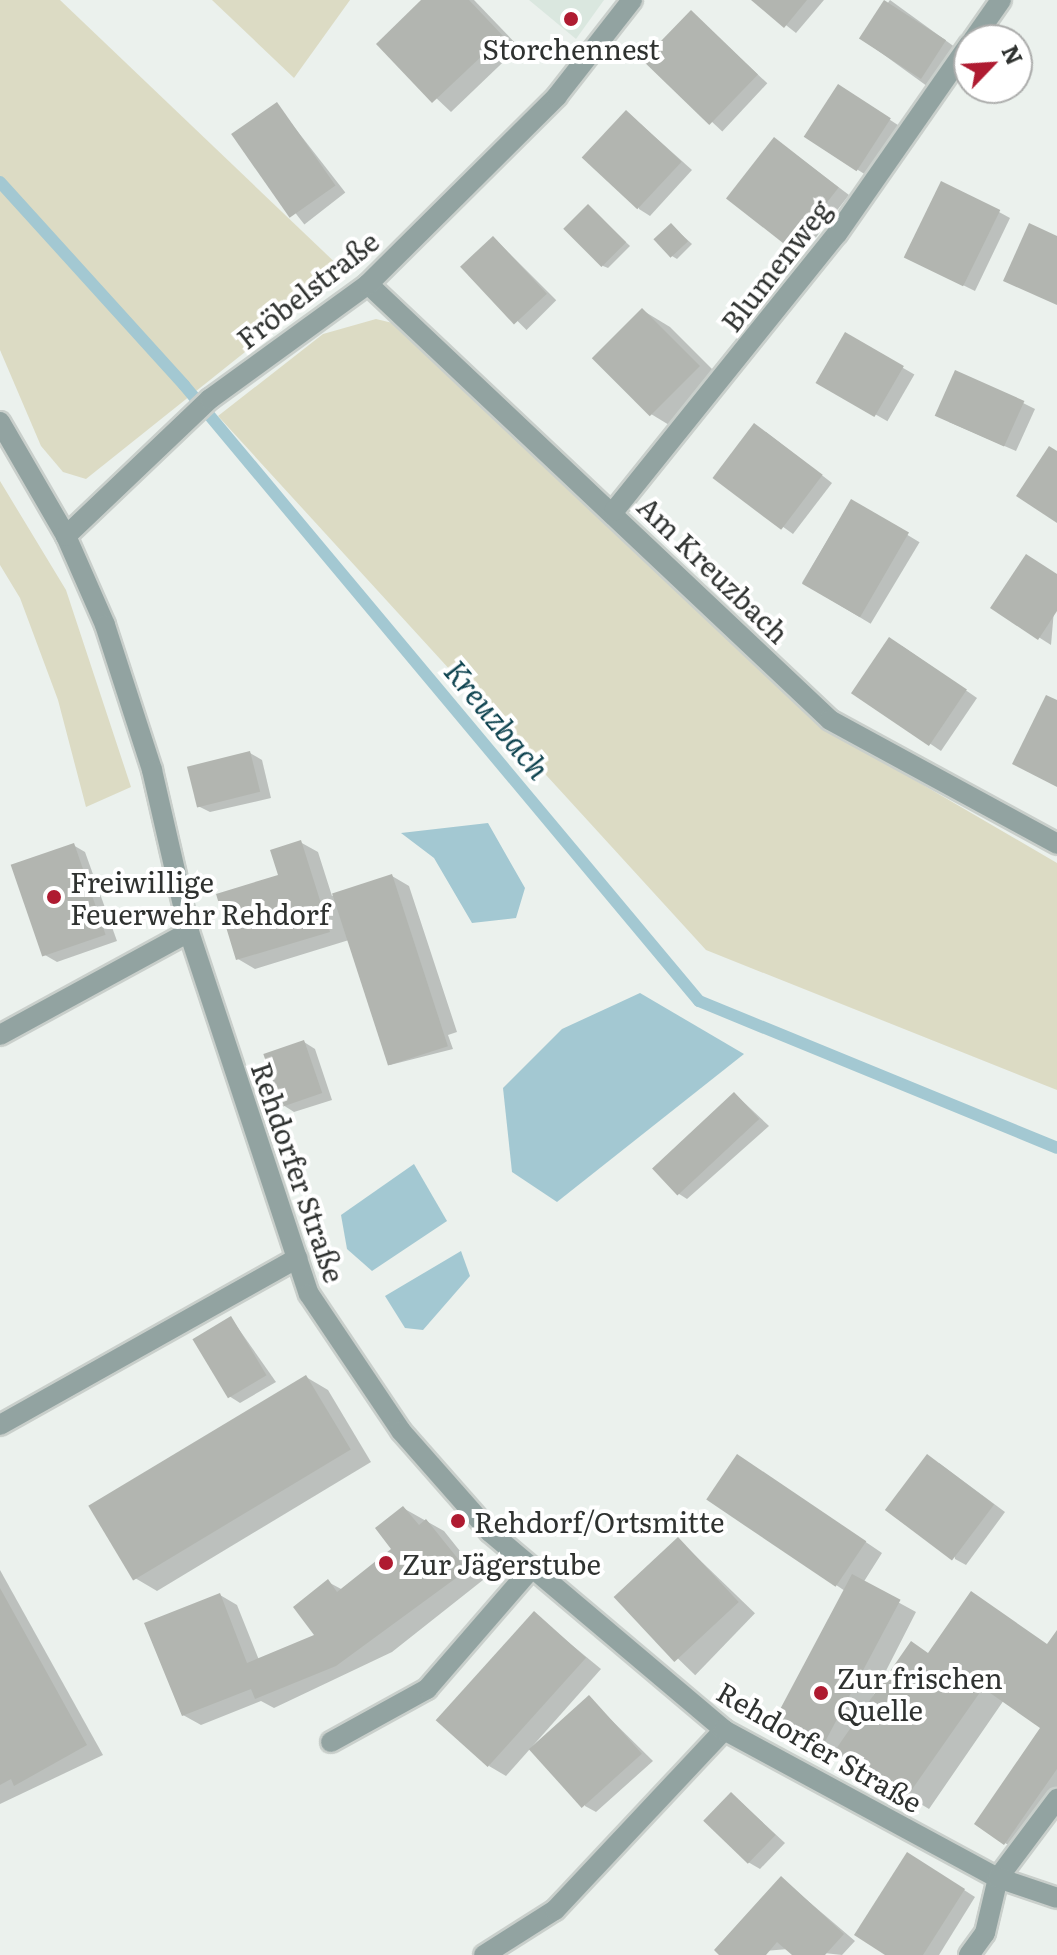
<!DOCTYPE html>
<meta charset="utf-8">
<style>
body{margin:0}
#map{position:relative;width:1057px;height:1955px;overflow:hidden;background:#ebf1ed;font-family:Literata,serif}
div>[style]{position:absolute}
.built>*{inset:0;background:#dae7df}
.green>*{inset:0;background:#dcdbc4}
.water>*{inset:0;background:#a3c8d2}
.shadow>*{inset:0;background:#0003;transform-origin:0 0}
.stream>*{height:12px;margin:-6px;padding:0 6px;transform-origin:6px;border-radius:6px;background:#a3c8d2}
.building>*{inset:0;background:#b2b5b0;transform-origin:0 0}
.roads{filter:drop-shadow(2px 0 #c9cfcb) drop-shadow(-2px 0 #c9cfcb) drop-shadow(0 2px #c9cfcb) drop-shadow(0 -2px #c9cfcb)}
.service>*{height:20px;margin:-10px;padding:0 10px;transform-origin:10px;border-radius:10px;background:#92a3a1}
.minor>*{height:20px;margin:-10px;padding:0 10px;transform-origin:10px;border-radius:10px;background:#92a3a1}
.tertiary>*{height:20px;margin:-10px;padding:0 10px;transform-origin:10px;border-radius:10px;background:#92a3a1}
.dots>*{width:22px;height:22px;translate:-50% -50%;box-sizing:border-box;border:4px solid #fff;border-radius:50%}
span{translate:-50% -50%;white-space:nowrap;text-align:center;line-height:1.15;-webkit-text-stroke:8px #fff;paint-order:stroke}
.poi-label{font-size:28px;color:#2f3230}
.left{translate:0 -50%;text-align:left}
.street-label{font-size:28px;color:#2f3230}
.water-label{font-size:30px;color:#104551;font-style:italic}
.north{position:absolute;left:953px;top:24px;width:80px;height:80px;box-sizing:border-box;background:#fff;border:2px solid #acadac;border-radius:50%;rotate:65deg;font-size:22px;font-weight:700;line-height:32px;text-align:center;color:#2f3230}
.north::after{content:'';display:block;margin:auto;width:28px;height:36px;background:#af1b31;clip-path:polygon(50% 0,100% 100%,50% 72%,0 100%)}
</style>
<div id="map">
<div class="built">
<div style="clip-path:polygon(529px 0,604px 0,576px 39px)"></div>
</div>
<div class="green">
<div style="clip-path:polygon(0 0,60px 0,345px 272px,86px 479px,63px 472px,41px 446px,0 350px)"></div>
<div style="clip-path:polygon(212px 0,350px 0,294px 78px)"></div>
<div style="clip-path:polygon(376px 319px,401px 325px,834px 733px,1057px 863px,1057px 1090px,706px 950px,218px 416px,323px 334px)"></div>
<div style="clip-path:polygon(0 481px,66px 590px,131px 787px,86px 807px,58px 700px,20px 598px,0 565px)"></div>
</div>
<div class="water">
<div style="clip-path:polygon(488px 823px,525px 888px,516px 918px,472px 923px,434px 858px,401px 833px)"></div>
<div style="clip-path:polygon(640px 993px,744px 1054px,557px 1202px,512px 1172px,503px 1088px,562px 1029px)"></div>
<div style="clip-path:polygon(414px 1164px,447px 1221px,372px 1271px,347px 1249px,341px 1215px)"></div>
<div style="clip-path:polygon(461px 1251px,470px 1276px,423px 1330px,405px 1328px,385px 1296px)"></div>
</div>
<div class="shadow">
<div style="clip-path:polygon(424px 0,474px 0,519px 47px,451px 112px,379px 44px)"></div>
<div style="clip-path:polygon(754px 0,824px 0,796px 33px)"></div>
<div style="left:890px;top:0;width:83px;height:48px;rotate:36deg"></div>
<div style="left:692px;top:13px;width:103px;height:66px;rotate:43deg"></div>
<div style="clip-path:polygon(850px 94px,901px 127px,869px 177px,807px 137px)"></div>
<div style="left:277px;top:105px;width:111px;height:52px;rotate:52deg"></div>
<div style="clip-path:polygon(627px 112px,692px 170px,650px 216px,639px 209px)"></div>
<div style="clip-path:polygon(775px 139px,849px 195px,803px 254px,792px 247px)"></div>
<div style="clip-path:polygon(589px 207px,630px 246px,608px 268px,603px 266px)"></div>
<div style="clip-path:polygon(999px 212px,1010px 218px,975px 291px,918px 263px)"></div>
<div style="clip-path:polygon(671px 225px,692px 244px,677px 259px,672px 256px)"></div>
<div style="left:494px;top:238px;width:88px;height:42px;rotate:45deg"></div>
<div style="clip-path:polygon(642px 310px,670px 327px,727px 384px,679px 431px,651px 414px)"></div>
<div style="left:846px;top:335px;width:79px;height:54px;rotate:30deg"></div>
<div style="clip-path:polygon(1023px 403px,1035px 409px,1016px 451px,949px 422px)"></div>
<div style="clip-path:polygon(766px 432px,832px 483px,793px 534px,715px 478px)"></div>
<div style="left:851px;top:501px;width:80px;height:95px;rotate:31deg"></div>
<div style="clip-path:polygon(1057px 575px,1051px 645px,993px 608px)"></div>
<div style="clip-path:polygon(902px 646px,977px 698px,941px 751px,853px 692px)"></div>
<div style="clip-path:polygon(250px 753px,262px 760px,271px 798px,210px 812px,198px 806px)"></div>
<div style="clip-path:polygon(300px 842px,318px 852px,332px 896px,392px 876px,409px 886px,457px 1032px,448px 1035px,453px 1049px,390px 1065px,349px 940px,255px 969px,238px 959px)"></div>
<div style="clip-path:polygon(73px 845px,85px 852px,117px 941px,57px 962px,45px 955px)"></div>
<div style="clip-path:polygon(304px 1042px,315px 1049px,332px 1100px,294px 1112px,283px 1105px)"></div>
<div style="clip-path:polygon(735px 1094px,769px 1126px,687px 1199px,676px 1192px)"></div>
<div style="clip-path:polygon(231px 1318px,276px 1382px,240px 1403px,229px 1396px)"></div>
<div style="clip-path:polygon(306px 1377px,328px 1390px,371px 1462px,157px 1591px,135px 1578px)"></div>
<div style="clip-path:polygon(939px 1463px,1005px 1512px,966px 1565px,955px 1559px)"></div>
<div style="clip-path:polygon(755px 1467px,882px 1553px,863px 1583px,916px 1612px,866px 1710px,930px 1655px,1049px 1645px,1057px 1633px,1057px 1816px,1027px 1856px,1005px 1843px,1043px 1727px,1004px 1700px,929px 1809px,793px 1727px,845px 1591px,709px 1499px)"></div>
<div style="clip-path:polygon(403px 1508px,444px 1531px,483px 1580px,392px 1652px,274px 1708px,261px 1701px,201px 1725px,183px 1715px,220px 1595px,237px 1605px,259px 1660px,318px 1636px,328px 1582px,343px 1590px,394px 1549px)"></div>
<div style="left:678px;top:1539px;width:107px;height:86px;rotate:44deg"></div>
<div style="clip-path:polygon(0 1570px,103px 1755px,0 1804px)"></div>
<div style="clip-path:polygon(534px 1614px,601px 1669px,506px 1776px,489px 1766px)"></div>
<div style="clip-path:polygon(589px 1698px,653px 1761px,596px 1812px,585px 1806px)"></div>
<div style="clip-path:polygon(732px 1794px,785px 1843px,760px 1869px,748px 1862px)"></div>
<div style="clip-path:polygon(919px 1861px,975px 1897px,939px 1955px,889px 1955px)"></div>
<div style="clip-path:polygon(781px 1878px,855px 1941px,842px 1955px,788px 1949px,722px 1955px)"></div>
</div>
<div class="stream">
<div style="left:0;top:182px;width:274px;rotate:47.8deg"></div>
<div style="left:184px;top:385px;width:803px;rotate:50.1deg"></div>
<div style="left:699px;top:1001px;width:387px;rotate:22.3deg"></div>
</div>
<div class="building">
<div style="clip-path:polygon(421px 0,469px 0,503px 36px,432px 103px,376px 44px)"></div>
<div style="clip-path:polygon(751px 0,807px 0,784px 28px)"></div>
<div style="left:884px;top:0;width:74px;height:46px;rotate:33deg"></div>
<div style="left:691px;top:10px;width:93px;height:70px;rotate:44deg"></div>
<div style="left:838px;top:84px;width:63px;height:63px;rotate:33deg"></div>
<div style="left:277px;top:102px;width:102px;height:56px;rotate:55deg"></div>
<div style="left:626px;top:110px;width:76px;height:65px;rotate:43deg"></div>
<div style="left:774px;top:137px;width:82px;height:78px;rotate:38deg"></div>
<div style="left:941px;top:181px;width:66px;height:85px;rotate:26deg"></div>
<div style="left:588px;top:204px;width:54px;height:35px;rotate:45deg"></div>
<div style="left:671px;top:223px;width:25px;height:24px;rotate:47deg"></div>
<div style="clip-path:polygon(1029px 223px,1057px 236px,1057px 305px,1003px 281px)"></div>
<div style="left:493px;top:236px;width:79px;height:45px;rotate:47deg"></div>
<div style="left:642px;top:308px;width:82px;height:71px;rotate:45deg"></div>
<div style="left:845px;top:332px;width:68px;height:59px;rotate:30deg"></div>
<div style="left:955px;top:370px;width:76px;height:50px;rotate:24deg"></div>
<div style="left:754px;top:423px;width:86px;height:69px;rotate:37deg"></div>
<div style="clip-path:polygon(1049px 446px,1057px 451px,1057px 523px,1016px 496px)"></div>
<div style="left:851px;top:499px;width:67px;height:98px;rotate:30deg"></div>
<div style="clip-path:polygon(1026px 554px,1057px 574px,1057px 611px,1038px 640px,990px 608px)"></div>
<div style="left:889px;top:637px;width:94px;height:68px;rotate:34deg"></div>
<div style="clip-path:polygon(1046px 695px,1057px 700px,1057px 787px,1012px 764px)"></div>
<div style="left:250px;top:751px;width:42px;height:65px;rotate:76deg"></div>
<div style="clip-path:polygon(301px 840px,330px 932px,236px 960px,216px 894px,278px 875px,270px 850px)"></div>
<div style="left:74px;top:843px;width:97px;height:67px;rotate:71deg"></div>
<div style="left:392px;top:874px;width:181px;height:63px;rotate:72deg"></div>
<div style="left:304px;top:1040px;width:56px;height:43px;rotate:71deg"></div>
<div style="left:734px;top:1092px;width:37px;height:112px;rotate:47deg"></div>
<div style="left:231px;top:1316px;width:69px;height:45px;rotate:59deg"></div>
<div style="left:306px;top:1375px;width:87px;height:254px;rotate:59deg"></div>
<div style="left:737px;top:1454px;width:156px;height:55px;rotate:34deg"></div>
<div style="left:927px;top:1454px;width:84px;height:70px;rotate:37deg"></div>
<div style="clip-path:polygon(403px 1506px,419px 1525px,426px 1519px,467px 1570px,336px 1666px,255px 1699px,251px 1689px,182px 1716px,144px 1623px,220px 1593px,247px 1663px,314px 1635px,293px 1607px,328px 1579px,337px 1592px,391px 1549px,375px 1528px)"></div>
<div style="left:678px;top:1537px;width:89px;height:88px;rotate:47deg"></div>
<div style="left:852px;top:1574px;width:55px;height:164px;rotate:28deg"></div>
<div style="clip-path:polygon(0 1588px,87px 1745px,14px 1786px,11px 1779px,0 1785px)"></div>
<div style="clip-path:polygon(971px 1591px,1047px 1644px,1057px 1630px,1057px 1769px,1004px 1845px,974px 1824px,1040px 1728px,983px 1688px,906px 1798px,836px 1749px,911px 1641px,928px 1653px)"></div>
<div style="left:534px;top:1611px;width:70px;height:147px;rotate:42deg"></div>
<div style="left:589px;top:1695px;width:79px;height:81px;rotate:48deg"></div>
<div style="left:731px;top:1792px;width:62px;height:40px;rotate:44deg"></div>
<div style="clip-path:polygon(907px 1852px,965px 1889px,923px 1955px,885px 1955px,854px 1935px)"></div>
<div style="clip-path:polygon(781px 1876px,844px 1934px,825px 1955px,792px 1955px,777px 1942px,766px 1955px,719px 1955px,714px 1950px)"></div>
</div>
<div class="roads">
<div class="service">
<div style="left:0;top:1425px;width:341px;rotate:-29.3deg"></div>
<div style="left:331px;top:1742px;width:110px;rotate:-28.9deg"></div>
<div style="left:427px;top:1689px;width:159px;rotate:-49.1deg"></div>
<div style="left:969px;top:1955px;width:27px;rotate:-54deg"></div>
<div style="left:985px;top:1933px;width:57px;rotate:-76.7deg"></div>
</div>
<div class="minor">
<div style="left:973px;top:40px;width:49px;rotate:-55deg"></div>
<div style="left:368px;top:284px;width:635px;rotate:43.34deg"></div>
<div style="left:830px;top:720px;width:259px;rotate:28.6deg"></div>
<div style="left:614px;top:511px;width:356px;rotate:-51.2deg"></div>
<div style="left:837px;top:234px;width:231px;rotate:-55.1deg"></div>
<div style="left:0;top:1035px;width:215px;rotate:-28.6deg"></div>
<div style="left:998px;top:1878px;width:99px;rotate:-53.2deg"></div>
<div style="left:484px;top:1955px;width:84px;rotate:-32.4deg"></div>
<div style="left:555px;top:1910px;width:247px;rotate:-46.8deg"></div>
</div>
<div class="tertiary">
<div style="left:0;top:422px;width:132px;rotate:59.9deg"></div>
<div style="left:66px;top:536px;width:97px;rotate:66.3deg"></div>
<div style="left:105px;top:625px;width:152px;rotate:72deg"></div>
<div style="left:152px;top:770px;width:166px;rotate:77.1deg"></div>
<div style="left:189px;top:932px;width:381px;rotate:71.7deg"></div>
<div style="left:309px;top:1294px;width:165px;rotate:56.1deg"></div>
<div style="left:401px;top:1431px;width:135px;rotate:48.6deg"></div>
<div style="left:490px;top:1532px;width:307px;rotate:40.2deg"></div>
<div style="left:724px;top:1730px;width:311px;rotate:28.4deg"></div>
<div style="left:998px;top:1878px;width:62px;rotate:18.7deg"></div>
<div style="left:66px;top:536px;width:199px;rotate:-43.6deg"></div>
<div style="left:210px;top:399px;width:195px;rotate:-36deg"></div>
<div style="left:368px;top:284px;width:267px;rotate:-44.8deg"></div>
<div style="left:557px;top:96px;width:122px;rotate:-52deg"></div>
</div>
</div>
<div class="dots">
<div style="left:571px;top:19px;background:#af1b31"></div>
<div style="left:54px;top:897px;background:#af1b31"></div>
<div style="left:458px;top:1521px;background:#af1b31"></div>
<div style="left:386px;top:1563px;background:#af1b31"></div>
<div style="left:821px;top:1693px;background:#af1b31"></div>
</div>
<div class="poi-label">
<span style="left:571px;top:48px">Storchennest</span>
<span class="left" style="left:70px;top:897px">Freiwillige<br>Feuerwehr Rehdorf</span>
<span class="left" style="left:474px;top:1521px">Rehdorf/Ortsmitte</span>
<span class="left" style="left:402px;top:1563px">Zur Jägerstube</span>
<span class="left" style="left:837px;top:1693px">Zur frischen<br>Quelle</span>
</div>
<div class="street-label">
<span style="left:775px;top:265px;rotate:-52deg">Blumenweg</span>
<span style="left:307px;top:289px;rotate:-38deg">Fröbelstraße</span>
<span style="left:714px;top:569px;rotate:44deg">Am Kreuzbach</span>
<span style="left:299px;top:1172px;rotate:71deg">Rehdorfer Straße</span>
<span style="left:820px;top:1746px;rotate:30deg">Rehdorfer Straße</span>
</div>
<div class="water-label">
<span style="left:498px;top:719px;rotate:50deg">Kreuzbach</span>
</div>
<div class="north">N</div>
</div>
